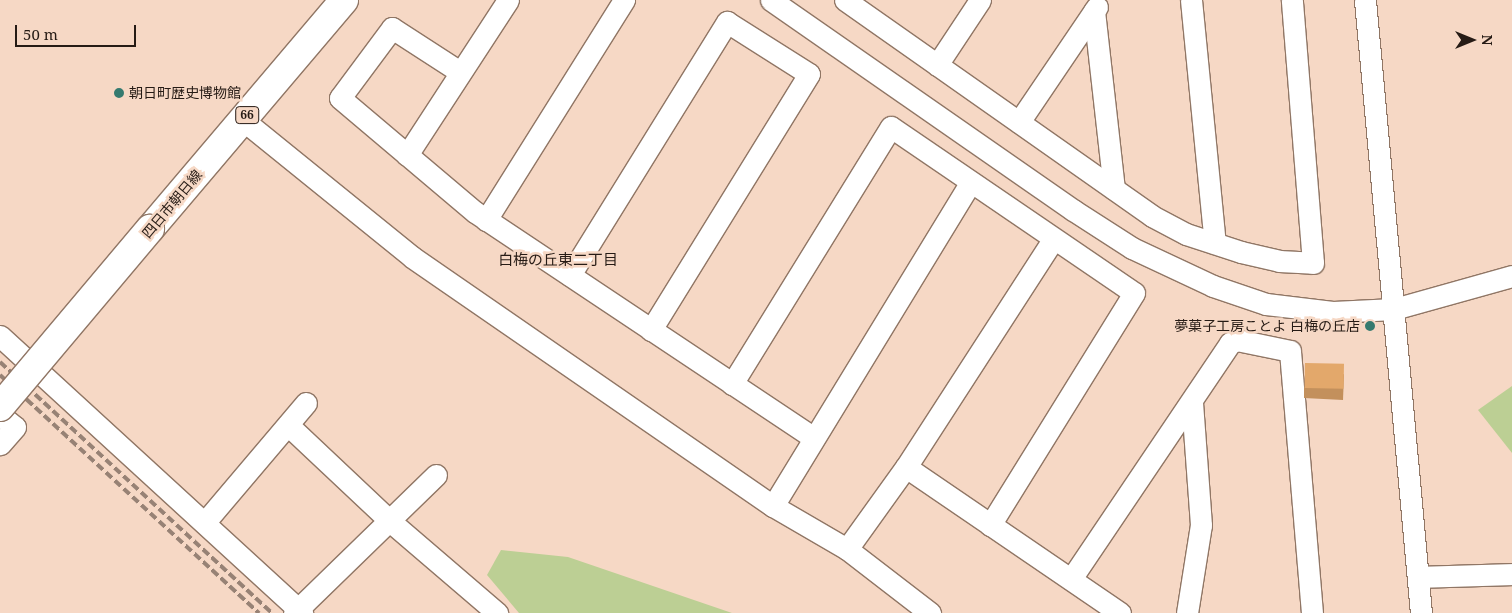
<!DOCTYPE html>
<meta charset="utf-8">
<style>
body{margin:0}
#map{position:relative;width:1512px;height:613px;overflow:hidden;background:#f6d8c5;font-family:"Noto Serif","Noto Sans JP",serif}
div>[style]{position:absolute}
.green>*{inset:0;background:#bccf94}
.roads{filter:drop-shadow(1px 0 #907665) drop-shadow(-1px 0 #907665) drop-shadow(0 1px #907665) drop-shadow(0 -1px #907665)}
.minor>*{height:21px;margin:-10.5px;padding:0 10.5px;transform-origin:10.5px;border-radius:10.5px;background:#fff}
.major>*{height:28px;margin:-14px;padding:0 14px;transform-origin:14px;border-radius:14px;background:#fff}
.rail>*{height:4px;margin-top:-2px;transform-origin:0;background:repeating-linear-gradient(90deg,#978275 0 8px,transparent 0 12px)}
.bridges{filter:drop-shadow(1px 0 #907665) drop-shadow(-1px 0 #907665) drop-shadow(0 1px #907665) drop-shadow(0 -1px #907665)}
.major-bridge>*{height:28px;margin:-14px;padding:0 14px;transform-origin:14px;border-radius:14px;background:#fff}
.wall>*{inset:0;background:#c3905c}
.building>*{inset:0;background:#e3a86b;transform-origin:0 0}
.dots>*{width:14px;height:14px;translate:-50% -50%;box-sizing:border-box;border:2px solid #f6d8c5;border-radius:50%}
span{translate:-50% -50%;white-space:nowrap;text-align:center;line-height:1.15;-webkit-text-stroke:5px #f6d8c5;paint-order:stroke}
.shield-label span{padding:1px 4px;background:#f6d8c5;border:1px solid;border-radius:4px;-webkit-text-stroke-width:0}
.shield-label{font-size:12px;color:#261b15;font-weight:700}
.poi-label{font-size:14px;color:#261b15}
.left{translate:0 -50%;text-align:left}
.right{translate:-100% -50%;text-align:right}
.street-label{font-size:14px;color:#261b15}
.neighbourhood-label{font-size:15px;color:#261b15}
.north{position:absolute;left:1447px;top:15px;width:50px;height:50px;-webkit-text-stroke:4px #f6d8c5;paint-order:stroke;rotate:90deg;font-size:14px;font-weight:700;line-height:20px;text-align:center;color:#261b15}
.north::after{content:'';display:block;margin:auto;width:18px;height:22px;background:#261b15;clip-path:polygon(50% 0,100% 100%,50% 72%,0 100%)}
.scale{position:absolute;left:15px;top:25px;width:121px;height:22px;box-sizing:border-box;border:2px solid #261b15;border-top:0;padding-left:6px;font-size:15px;line-height:18px;white-space:nowrap;color:#261b15;-webkit-text-stroke:4px #f6d8c5;paint-order:stroke}
</style>
<div id="map">
<div class="green">
<div style="clip-path:polygon(1512px 386px,1512px 453px,1478px 410px)"></div>
<div style="clip-path:polygon(501px 550px,568px 557px,732px 613px,519px 613px,487px 575px)"></div>
</div>
<div class="roads">
<div class="minor">
<div style="left:771px;top:0;width:368px;rotate:34.8deg"></div>
<div style="left:1073px;top:210px;width:70px;rotate:32.8deg"></div>
<div style="left:1132px;top:248px;width:89px;rotate:25.1deg"></div>
<div style="left:1213px;top:286px;width:56px;rotate:18.8deg"></div>
<div style="left:1266px;top:304px;width:67px;rotate:6.8deg"></div>
<div style="left:1333px;top:312px;width:61px;rotate:-2.8deg"></div>
<div style="left:1394px;top:309px;width:123px;rotate:-15.6deg"></div>
<div style="left:845px;top:0;width:375px;rotate:35.1deg"></div>
<div style="left:1152px;top:216px;width:38px;rotate:28deg"></div>
<div style="left:1186px;top:234px;width:58px;rotate:18.1deg"></div>
<div style="left:1241px;top:252px;width:39px;rotate:13deg"></div>
<div style="left:1279px;top:261px;width:34px;rotate:3deg"></div>
<div style="left:1313px;top:263px;width:264px;rotate:-94.6deg"></div>
<div style="left:1191px;top:0;width:244px;rotate:84.4deg"></div>
<div style="left:1365px;top:0;width:616px;rotate:84.78deg"></div>
<div style="left:1094px;top:11px;width:179px;rotate:83.6deg"></div>
<div style="left:937px;top:65px;width:78px;rotate:-56.5deg"></div>
<div style="left:460px;top:72px;width:81px;rotate:-147.1deg"></div>
<div style="left:392px;top:28px;width:87px;rotate:126.6deg"></div>
<div style="left:340px;top:98px;width:177px;rotate:40.2deg"></div>
<div style="left:475px;top:212px;width:407px;rotate:33.7deg"></div>
<div style="left:243px;top:120px;width:218px;rotate:39deg"></div>
<div style="left:412px;top:257px;width:439px;rotate:34.6deg"></div>
<div style="left:773px;top:506px;width:86px;rotate:30.2deg"></div>
<div style="left:847px;top:549px;width:105px;rotate:37.6deg"></div>
<div style="left:1019px;top:122px;width:139px;rotate:-55.9deg"></div>
<div style="left:407px;top:155px;width:185px;rotate:-56.9deg"></div>
<div style="left:486px;top:220px;width:260px;rotate:-57.9deg"></div>
<div style="left:570px;top:275px;width:298px;rotate:-58.2deg"></div>
<div style="left:727px;top:22px;width:97px;rotate:32.4deg"></div>
<div style="left:809px;top:74px;width:301px;rotate:121.7deg"></div>
<div style="left:0;top:336px;width:410px;rotate:42.5deg"></div>
<div style="left:732px;top:384px;width:302px;rotate:-58.3deg"></div>
<div style="left:891px;top:127px;width:294px;rotate:34.3deg"></div>
<div style="left:1134px;top:293px;width:273px;rotate:121.8deg"></div>
<div style="left:0;top:415px;width:19px;rotate:39deg"></div>
<div style="left:15px;top:427px;width:23px;rotate:131deg"></div>
<div style="left:288px;top:425px;width:141px;rotate:43.3deg"></div>
<div style="left:391px;top:522px;width:140px;rotate:40.6deg"></div>
<div style="left:906px;top:467px;width:259px;rotate:34.3deg"></div>
<div style="left:773px;top:506px;width:378px;rotate:-58.6deg"></div>
<div style="left:205px;top:522px;width:156px;rotate:-49.7deg"></div>
<div style="left:847px;top:549px;width:101px;rotate:-54.3deg"></div>
<div style="left:906px;top:467px;width:270px;rotate:-57.1deg"></div>
<div style="left:1418px;top:577px;width:94px;rotate:-1.8deg"></div>
<div style="left:1071px;top:579px;width:285px;rotate:-56deg"></div>
<div style="left:1230px;top:343px;width:8px;rotate:-23deg"></div>
<div style="left:1237px;top:340px;width:54px;rotate:11.7deg"></div>
<div style="left:1290px;top:351px;width:263px;rotate:85.2deg"></div>
<div style="left:294px;top:613px;width:198px;rotate:-44.2deg"></div>
<div style="left:1187px;top:613px;width:89px;rotate:-81deg"></div>
<div style="left:1201px;top:525px;width:122px;rotate:-94.2deg"></div>
</div>
<div class="major">
<div style="left:150px;top:229px;width:300px;rotate:-49.7deg"></div>
</div>
</div>
<div class="rail">
<div style="left:0;top:362px;width:370px;rotate:42.7deg"></div>
<div style="left:0;top:375px;width:352px;rotate:42.6deg"></div>
</div>
<div class="bridges">
<div class="major-bridge">
<div style="left:0;top:407px;width:233px;rotate:-49.9deg"></div>
</div>
</div>
<div class="wall">
<div style="clip-path:polygon(1344px 374px,1343px 400px,1304px 398px,1304px 388px)"></div>
</div>
<div class="building">
<div style="left:1305px;top:363px;width:39px;height:25px;rotate:1deg"></div>
</div>
<div class="dots">
<div style="left:119px;top:93px;background:#357a6f"></div>
<div style="left:1370px;top:326px;background:#357a6f"></div>
</div>
<div class="shield-label">
<span style="left:247px;top:115px">66</span>
</div>
<div class="poi-label">
<span class="left" style="left:129px;top:93px">朝日町歴史博物館</span>
<span class="right" style="left:1360px;top:326px">夢菓子工房ことよ 白梅の丘店</span>
</div>
<div class="street-label">
<span style="left:172px;top:204px;rotate:-50deg">四日市朝日線</span>
</div>
<div class="neighbourhood-label">
<span style="left:558px;top:260px">白梅の丘東二丁目</span>
</div>
<div class="north">N</div>
<div class="scale">50 m</div>
</div>
